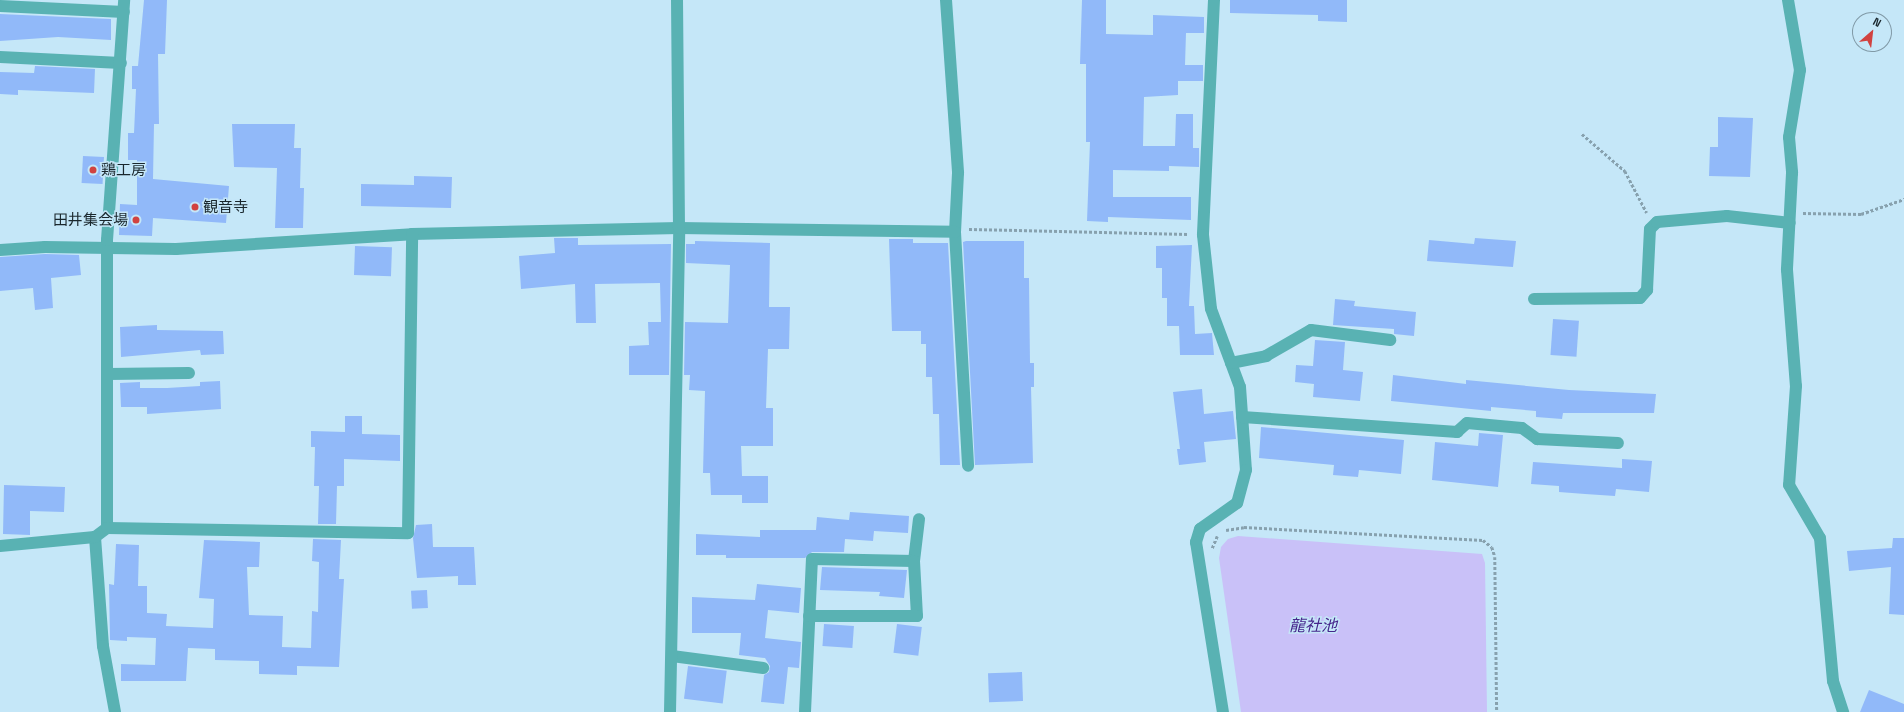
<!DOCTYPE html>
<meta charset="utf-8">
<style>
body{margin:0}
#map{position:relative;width:1904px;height:712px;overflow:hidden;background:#c5e7f8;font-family:"Space Grotesk","Noto Sans JP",sans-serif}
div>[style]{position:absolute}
.water>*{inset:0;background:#c9c1f8}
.building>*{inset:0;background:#91b9f9;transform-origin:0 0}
.path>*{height:2.5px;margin-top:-1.25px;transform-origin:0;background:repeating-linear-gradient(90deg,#87a1ae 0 3px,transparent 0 5px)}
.street>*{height:12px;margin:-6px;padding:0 6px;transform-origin:6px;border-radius:6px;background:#59b2b3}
.dots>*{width:11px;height:11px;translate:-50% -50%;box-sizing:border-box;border:2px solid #c5e7f8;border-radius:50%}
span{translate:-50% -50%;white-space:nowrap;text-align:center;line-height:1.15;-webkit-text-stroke:3px #c5e7f8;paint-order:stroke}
.poi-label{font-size:15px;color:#1a272d}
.left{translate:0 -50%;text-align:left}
.right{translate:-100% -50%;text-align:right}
.water-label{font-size:16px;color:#46268c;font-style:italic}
.north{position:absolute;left:1852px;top:12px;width:40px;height:40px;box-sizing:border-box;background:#c5e7f8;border:1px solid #819aa7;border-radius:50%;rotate:28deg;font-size:11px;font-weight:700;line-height:16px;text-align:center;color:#1a272d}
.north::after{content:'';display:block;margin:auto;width:14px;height:18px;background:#d14240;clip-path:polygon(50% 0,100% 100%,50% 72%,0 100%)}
</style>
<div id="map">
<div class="water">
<div style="clip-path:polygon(1238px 536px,1482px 554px,1485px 563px,1487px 712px,1241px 712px,1219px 558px,1221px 547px,1228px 539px)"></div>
</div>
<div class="building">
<div style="clip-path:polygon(144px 0,167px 0,165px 54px,158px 54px,159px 124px,154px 124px,153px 179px,229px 186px,226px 223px,153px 218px,152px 236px,119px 235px,120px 204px,137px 205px,137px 160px,128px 160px,128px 133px,134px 133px,136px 89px,132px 89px,132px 66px,138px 66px)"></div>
<div style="clip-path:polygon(1082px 0,1106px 0,1106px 34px,1153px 35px,1153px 15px,1204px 17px,1204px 33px,1186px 33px,1185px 65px,1203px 65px,1203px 81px,1178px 81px,1178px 95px,1144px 97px,1143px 146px,1175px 146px,1176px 114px,1193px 114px,1193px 148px,1199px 148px,1199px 167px,1169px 166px,1169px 171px,1113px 170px,1113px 197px,1191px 197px,1191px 220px,1108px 217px,1108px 222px,1087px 221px,1090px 142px,1086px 142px,1086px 64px,1080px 64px)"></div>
<div style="clip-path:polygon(1230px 0,1347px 0,1347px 22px,1318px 21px,1318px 15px,1230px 13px)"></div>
<div style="clip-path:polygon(0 14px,111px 19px,111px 40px,58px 37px,0 41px)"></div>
<div style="clip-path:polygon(35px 66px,95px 69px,94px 93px,18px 90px,18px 95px,0 94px,0 72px,34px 73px)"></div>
<div style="clip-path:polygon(1718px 117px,1753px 118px,1750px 177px,1709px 176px,1710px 147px,1718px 147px)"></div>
<div style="clip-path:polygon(232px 124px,295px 124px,294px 148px,301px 148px,300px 188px,304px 188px,303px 228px,275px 228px,277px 168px,234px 167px)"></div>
<div style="left:83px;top:156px;width:21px;height:27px;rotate:3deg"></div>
<div style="clip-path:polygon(414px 176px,452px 177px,451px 208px,361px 206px,361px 184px,414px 185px)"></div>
<div style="clip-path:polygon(554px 238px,578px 238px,578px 245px,671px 244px,669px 375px,629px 375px,629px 346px,649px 345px,648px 322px,661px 322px,660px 283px,595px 284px,596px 323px,576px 323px,575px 284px,521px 289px,519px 256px,555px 253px)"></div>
<div style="clip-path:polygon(1475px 238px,1516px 241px,1513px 267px,1427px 261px,1429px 240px,1474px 244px)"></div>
<div style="clip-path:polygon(889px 239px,913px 239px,913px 243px,948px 243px,960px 465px,940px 465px,939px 414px,933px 414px,932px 377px,926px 377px,926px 344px,921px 344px,921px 331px,892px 331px)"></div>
<div style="clip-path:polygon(695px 241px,770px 243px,769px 307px,790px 307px,789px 349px,768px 349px,766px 408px,773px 408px,773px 446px,741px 446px,742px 476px,768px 476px,768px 503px,742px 503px,742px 495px,711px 495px,710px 473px,703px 473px,705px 391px,689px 390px,690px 375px,684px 375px,685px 322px,728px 323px,730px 265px,686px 263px,686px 244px,695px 244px)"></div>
<div style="clip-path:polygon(966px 241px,1024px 241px,1024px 278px,1029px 278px,1030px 363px,1034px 363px,1034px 387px,1031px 387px,1033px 463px,975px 465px,963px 242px)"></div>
<div style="clip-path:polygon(1192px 245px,1189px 306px,1194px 306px,1195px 334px,1212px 333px,1214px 355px,1180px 355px,1179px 326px,1167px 326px,1167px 298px,1162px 298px,1162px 268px,1156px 268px,1156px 246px)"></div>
<div style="left:355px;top:246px;width:37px;height:29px;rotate:2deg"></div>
<div style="clip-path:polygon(45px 254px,79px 255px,81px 275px,51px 278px,53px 308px,35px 310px,33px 288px,0 291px,0 257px)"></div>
<div style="clip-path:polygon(1335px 299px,1355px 301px,1354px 306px,1416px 312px,1414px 336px,1394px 334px,1394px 329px,1333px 325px)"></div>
<div style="left:1553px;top:319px;width:26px;height:36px;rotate:4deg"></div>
<div style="clip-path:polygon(157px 325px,157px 330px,223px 331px,224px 354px,201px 355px,200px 350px,121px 357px,120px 327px)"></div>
<div style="clip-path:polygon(1315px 340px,1345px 342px,1343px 370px,1363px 372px,1360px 401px,1313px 397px,1314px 384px,1295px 382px,1296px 365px,1313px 366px)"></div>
<div style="clip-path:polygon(1393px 375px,1466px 384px,1466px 380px,1569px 390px,1656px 394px,1654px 413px,1563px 413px,1562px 419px,1536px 417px,1536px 411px,1491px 407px,1491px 411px,1391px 401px)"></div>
<div style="clip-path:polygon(220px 381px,221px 409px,147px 414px,147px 407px,121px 407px,120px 383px,140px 382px,140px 388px,167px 388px,200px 386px,200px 382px)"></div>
<div style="clip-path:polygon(1202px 389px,1204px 414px,1233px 411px,1236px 439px,1204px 442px,1206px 462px,1179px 465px,1177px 449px,1180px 449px,1173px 392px)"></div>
<div style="clip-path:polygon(345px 416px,362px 416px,362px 434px,400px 435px,400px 461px,344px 459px,344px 486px,337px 486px,336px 524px,318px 524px,319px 486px,314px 486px,315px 447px,311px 447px,311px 431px,345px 432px)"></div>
<div style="clip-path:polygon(1261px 427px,1404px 440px,1401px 474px,1359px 470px,1358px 477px,1333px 475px,1334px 465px,1259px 458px)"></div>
<div style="clip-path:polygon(1479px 433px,1503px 435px,1498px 487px,1432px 480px,1435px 442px,1478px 446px)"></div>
<div style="clip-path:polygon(1622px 459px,1652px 461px,1649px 492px,1616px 489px,1615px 496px,1585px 494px,1559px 492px,1559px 486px,1531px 484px,1533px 462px,1622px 468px)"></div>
<div style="clip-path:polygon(4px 485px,65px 487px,64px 512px,30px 511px,30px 535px,3px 534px)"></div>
<div style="clip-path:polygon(850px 512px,909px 516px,908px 533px,874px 531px,873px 541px,845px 539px,844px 552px,812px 552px,805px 558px,726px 558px,726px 555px,696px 555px,696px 534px,760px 537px,760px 530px,816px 530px,817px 517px,849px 520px)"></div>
<div style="clip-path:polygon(432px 524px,433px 547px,474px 547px,476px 585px,458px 585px,458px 576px,417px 578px,413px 538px,416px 525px)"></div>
<div style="clip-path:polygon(1893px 538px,1904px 538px,1904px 615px,1889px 614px,1891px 567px,1849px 571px,1847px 551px,1892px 548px)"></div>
<div style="clip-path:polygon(313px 539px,341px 540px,339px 579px,344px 579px,339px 667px,297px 666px,297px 675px,259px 674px,259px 661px,215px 660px,215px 649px,188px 648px,186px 681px,121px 681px,121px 664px,155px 665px,156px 638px,127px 637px,127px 641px,110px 640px,109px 584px,114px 585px,116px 544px,139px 545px,138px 586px,147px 586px,147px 613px,167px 614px,166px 626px,213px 628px,214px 599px,199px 598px,204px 540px,260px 542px,259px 567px,247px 567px,249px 615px,283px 616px,282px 647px,311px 648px,312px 611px,318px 612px,319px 562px,312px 561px)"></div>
<div style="clip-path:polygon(822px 567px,907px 570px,904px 598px,879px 596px,880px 592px,820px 590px)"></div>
<div style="clip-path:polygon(757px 584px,801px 588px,799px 613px,768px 610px,765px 638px,801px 642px,799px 668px,788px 667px,784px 704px,761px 702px,764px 675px,769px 672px,770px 666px,765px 658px,739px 655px,741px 633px,692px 633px,692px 597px,755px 600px)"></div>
<div style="left:427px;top:590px;width:18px;height:16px;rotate:87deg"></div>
<div style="left:824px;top:624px;width:30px;height:22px;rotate:4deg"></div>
<div style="left:897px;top:624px;width:25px;height:29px;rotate:7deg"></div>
<div style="left:688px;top:666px;width:39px;height:33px;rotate:7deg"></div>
<div style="left:1022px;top:672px;width:29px;height:34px;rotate:88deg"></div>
<div style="clip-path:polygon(1869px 690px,1904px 704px,1904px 712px,1860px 712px)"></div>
</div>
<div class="path">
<div style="left:1582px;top:134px;width:57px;rotate:40.7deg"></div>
<div style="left:1625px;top:171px;width:47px;rotate:62.4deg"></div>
<div style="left:1803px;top:213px;width:58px;rotate:1deg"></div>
<div style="left:1861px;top:214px;width:46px;rotate:-19.2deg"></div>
<div style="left:969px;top:229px;width:219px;rotate:1.3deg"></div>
<div style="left:1226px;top:530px;width:18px;rotate:-9deg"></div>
<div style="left:1244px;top:527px;width:239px;rotate:3.1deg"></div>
<div style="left:1483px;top:540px;width:11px;rotate:38deg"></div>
<div style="left:1492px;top:547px;width:10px;rotate:73deg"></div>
<div style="left:1495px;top:557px;width:155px;rotate:89.3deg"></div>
<div style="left:1212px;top:548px;width:13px;rotate:-67deg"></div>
</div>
<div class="street">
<div style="left:946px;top:0;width:173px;rotate:86deg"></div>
<div style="left:958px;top:173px;width:59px;rotate:92.9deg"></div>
<div style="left:955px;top:232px;width:234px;rotate:86.8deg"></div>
<div style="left:1214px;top:0;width:235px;rotate:92.7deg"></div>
<div style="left:1203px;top:235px;width:74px;rotate:83.8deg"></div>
<div style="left:1211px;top:309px;width:83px;rotate:69.6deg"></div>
<div style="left:1240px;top:387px;width:83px;rotate:85.9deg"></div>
<div style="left:1246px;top:470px;width:34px;rotate:105deg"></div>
<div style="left:1237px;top:503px;width:45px;rotate:144.9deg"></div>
<div style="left:1200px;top:529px;width:14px;rotate:107deg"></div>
<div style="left:1196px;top:542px;width:172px;rotate:81deg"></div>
<div style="left:1788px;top:0;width:71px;rotate:80.3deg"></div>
<div style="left:1800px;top:70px;width:68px;rotate:99.3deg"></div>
<div style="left:1789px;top:137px;width:36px;rotate:85deg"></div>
<div style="left:1792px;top:173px;width:97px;rotate:93deg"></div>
<div style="left:1787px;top:270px;width:116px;rotate:85.6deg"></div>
<div style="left:1796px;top:386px;width:99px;rotate:94deg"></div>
<div style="left:1789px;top:485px;width:61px;rotate:59.7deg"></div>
<div style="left:1820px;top:538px;width:144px;rotate:84.8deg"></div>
<div style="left:1833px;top:681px;width:33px;rotate:72deg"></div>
<div style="left:0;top:6px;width:124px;rotate:2.8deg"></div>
<div style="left:0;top:57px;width:121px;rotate:2.8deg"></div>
<div style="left:0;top:250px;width:45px;rotate:-3.8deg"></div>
<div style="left:45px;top:247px;width:131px;rotate:0.9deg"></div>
<div style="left:176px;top:249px;width:236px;rotate:-3.6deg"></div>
<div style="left:412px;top:234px;width:267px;rotate:-1.3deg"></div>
<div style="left:679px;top:228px;width:276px;rotate:0.8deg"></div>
<div style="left:1534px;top:299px;width:106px;rotate:-0.5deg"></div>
<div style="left:1640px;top:298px;width:11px;rotate:-49deg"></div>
<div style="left:1647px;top:290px;width:61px;rotate:-87.2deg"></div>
<div style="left:1650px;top:229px;width:10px;rotate:-45deg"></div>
<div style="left:1657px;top:222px;width:70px;rotate:-4.9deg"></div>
<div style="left:1727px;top:216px;width:63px;rotate:6.3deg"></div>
<div style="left:1231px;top:363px;width:36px;rotate:-11deg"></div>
<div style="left:1266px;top:356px;width:52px;rotate:-30deg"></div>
<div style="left:1311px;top:330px;width:80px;rotate:7.2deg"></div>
<div style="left:108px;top:374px;width:81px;rotate:-0.7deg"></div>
<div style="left:1242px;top:417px;width:216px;rotate:4deg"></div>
<div style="left:1457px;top:432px;width:13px;rotate:-42deg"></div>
<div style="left:1467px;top:423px;width:55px;rotate:5.2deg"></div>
<div style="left:1522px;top:428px;width:19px;rotate:36deg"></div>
<div style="left:1537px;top:439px;width:81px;rotate:2.8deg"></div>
<div style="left:107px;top:528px;width:288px;rotate:-90deg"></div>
<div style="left:107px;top:240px;width:241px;rotate:-85.9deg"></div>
<div style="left:95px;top:537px;width:109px;rotate:85.8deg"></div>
<div style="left:103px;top:646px;width:67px;rotate:79.7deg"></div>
<div style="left:0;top:546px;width:95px;rotate:-5.4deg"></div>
<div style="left:95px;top:537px;width:15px;rotate:-37deg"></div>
<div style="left:107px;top:528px;width:301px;rotate:1deg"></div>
<div style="left:408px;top:533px;width:299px;rotate:-89.2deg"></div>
<div style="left:914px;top:561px;width:42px;rotate:-83.2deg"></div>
<div style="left:672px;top:656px;width:92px;rotate:7.5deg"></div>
<div style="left:670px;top:712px;width:484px;rotate:-88.9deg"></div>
<div style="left:679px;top:228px;width:228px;rotate:-90.5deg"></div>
<div style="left:805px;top:712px;width:153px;rotate:-87.4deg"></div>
<div style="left:812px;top:559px;width:102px;rotate:1.1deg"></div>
<div style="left:914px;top:561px;width:55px;rotate:86.9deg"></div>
<div style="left:917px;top:616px;width:108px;rotate:180deg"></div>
</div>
<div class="dots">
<div style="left:93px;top:170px;background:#d14240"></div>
<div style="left:195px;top:207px;background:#d14240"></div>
<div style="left:136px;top:220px;background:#d14240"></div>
</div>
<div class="poi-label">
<span class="left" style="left:101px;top:170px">鶏工房</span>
<span class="left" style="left:203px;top:207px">観音寺</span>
<span class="right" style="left:128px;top:220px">田井集会場</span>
</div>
<div class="water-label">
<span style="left:1313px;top:626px">龍社池</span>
</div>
<div class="north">N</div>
</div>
